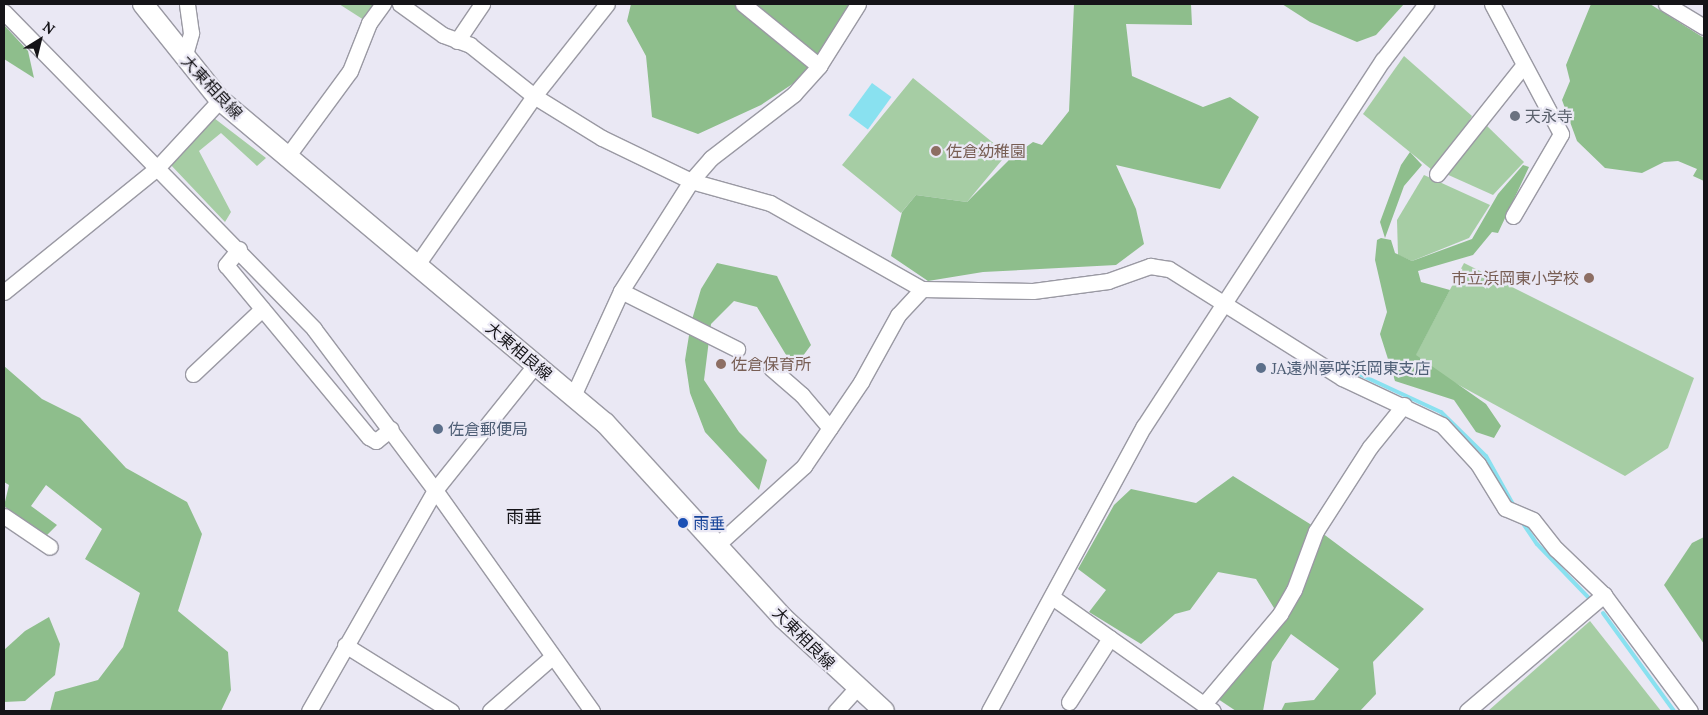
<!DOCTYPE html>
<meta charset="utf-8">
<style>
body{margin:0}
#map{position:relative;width:1708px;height:715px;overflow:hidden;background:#eae8f4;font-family:Lora,"Noto Sans JP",serif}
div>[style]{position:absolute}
.green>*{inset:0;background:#a6cda4}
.forest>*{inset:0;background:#8ebe8c}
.water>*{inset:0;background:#89e1f0;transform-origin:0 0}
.stream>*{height:4px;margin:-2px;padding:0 2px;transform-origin:2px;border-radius:2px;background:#89e1f0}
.roads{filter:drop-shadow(1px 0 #9a99a3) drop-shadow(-1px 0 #9a99a3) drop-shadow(0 1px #9a99a3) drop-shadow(0 -1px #9a99a3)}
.minor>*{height:15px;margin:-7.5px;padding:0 7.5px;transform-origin:7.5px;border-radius:7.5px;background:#fff}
.major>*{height:20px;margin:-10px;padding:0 10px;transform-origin:10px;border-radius:10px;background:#fff}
.dots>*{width:14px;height:14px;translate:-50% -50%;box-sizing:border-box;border:2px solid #eae8f4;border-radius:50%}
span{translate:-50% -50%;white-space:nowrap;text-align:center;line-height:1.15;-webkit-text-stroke:4.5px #eae8f4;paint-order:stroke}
.street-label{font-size:16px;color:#151418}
.worship-label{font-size:16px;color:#5b616d}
.left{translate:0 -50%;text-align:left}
.education-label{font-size:16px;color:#785e54}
.right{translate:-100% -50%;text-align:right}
.service-label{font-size:16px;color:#4e5e75}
.transit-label{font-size:16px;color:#164399}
.neighbourhood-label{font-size:18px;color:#151418}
.frame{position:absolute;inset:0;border:5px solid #151418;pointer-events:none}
.north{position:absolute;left:15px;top:15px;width:50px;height:50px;-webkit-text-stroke:4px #eae8f4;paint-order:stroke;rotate:36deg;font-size:14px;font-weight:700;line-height:20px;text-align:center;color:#151418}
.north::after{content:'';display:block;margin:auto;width:18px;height:22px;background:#151418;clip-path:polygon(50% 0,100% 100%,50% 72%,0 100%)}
</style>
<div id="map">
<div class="green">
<div style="clip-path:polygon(339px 4px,379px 4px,364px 20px)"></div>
<div style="clip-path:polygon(1404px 56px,1472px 116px,1437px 174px,1363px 114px)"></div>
<div style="clip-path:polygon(913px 78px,1007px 154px,967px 202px,916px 195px,901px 213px,842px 165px)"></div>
<div style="clip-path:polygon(214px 118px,266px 158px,257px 166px,221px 133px,199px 151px,231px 212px,225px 222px,169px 163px)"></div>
<div style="clip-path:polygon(1485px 124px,1524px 162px,1493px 195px,1444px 173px)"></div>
<div style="clip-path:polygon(1424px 175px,1490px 205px,1469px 238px,1412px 261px,1398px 255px,1397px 220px)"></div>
<div style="clip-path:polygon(1464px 263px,1694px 378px,1668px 448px,1625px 476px,1413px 360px)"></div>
<div style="clip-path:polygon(1590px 621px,1661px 711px,1488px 711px)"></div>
</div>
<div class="forest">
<div style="clip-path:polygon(631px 4px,852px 4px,803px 77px,761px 105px,698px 134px,652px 117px,646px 56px,627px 21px)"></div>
<div style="clip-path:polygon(1074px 4px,1191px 4px,1192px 25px,1126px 24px,1132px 76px,1203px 107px,1230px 97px,1259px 117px,1220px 189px,1116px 165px,1136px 209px,1144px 244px,1116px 265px,983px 272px,928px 281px,891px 256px,902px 212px,916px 195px,967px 202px,1011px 158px,1033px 142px,1042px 145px,1069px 111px)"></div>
<div style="clip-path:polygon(1282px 4px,1404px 4px,1376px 35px,1357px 42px,1310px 22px)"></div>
<div style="clip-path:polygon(1591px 4px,1650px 4px,1704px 38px,1704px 181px,1693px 176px,1697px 169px,1678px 161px,1664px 162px,1642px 173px,1605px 168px,1577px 141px,1562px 100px,1570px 81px,1566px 65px)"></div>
<div style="clip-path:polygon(4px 25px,28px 51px,34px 78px,4px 59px)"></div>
<div style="clip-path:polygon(1410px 152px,1422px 165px,1404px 186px,1385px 238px,1380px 222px,1401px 165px)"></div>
<div style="clip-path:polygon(1523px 165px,1529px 167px,1498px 233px,1492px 232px,1473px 255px,1418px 271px,1421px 282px,1450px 290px,1416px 355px,1486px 404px,1501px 426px,1494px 438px,1476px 432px,1454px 400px,1395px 381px,1380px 334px,1387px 312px,1375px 260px,1377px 240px,1381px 238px,1391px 240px,1395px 253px,1412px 261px,1472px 239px,1498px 194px)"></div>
<div style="clip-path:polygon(717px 263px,777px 276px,811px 345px,794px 368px,757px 307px,734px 301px,711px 324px,704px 380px,739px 432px,767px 460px,759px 490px,705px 432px,690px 393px,685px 360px,691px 323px,701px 289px)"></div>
<div style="clip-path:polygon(4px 366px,42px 399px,80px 418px,126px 468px,187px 502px,202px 534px,178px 611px,228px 652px,231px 690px,221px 711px,50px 711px,55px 692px,98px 680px,123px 647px,140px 593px,85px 559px,102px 529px,46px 485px,31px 506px,57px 525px,45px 537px,4px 506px,9px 485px,4px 482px)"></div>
<div style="clip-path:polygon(1233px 476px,1310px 524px,1424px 609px,1373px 662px,1376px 694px,1360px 711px,1281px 711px,1285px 703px,1314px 700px,1339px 669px,1291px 634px,1272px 662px,1263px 711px,1236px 711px,1215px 697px,1282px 621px,1256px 579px,1218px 572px,1190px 610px,1175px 614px,1141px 644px,1089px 612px,1106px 590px,1078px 569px,1114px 505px,1131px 489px,1196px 503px)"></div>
<div style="clip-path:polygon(1704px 537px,1704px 644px,1664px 585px,1692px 543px)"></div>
<div style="clip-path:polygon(49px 617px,60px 644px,55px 675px,25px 701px,4px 702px,4px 650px,25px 631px)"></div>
</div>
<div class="water">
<div style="left:872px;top:83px;width:24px;height:40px;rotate:36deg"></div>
</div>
<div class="stream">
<div style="left:1346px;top:368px;width:105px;rotate:24.9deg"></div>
<div style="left:1441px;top:412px;width:63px;rotate:44.4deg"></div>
<div style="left:1486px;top:456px;width:57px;rotate:60.8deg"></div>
<div style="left:1520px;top:519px;width:30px;rotate:56deg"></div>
<div style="left:1537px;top:544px;width:75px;rotate:46.1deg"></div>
<div style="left:1603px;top:613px;width:121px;rotate:54.1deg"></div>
</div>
<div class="roads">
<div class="minor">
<div style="left:400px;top:4px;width:53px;rotate:35.8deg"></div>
<div style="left:443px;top:35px;width:29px;rotate:20deg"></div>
<div style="left:470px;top:45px;width:82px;rotate:38.6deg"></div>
<div style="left:534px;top:96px;width:80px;rotate:31.7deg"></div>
<div style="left:602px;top:138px;width:99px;rotate:25.8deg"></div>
<div style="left:691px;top:181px;width:82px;rotate:15.6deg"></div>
<div style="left:770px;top:203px;width:175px;rotate:29.5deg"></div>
<div style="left:922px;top:289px;width:111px;rotate:1deg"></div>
<div style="left:1033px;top:291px;width:76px;rotate:-7.6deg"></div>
<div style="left:1108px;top:281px;width:45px;rotate:-19.7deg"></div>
<div style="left:1150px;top:266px;width:19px;rotate:9deg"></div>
<div style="left:1169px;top:269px;width:204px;rotate:32.2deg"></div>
<div style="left:1342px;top:378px;width:110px;rotate:25.2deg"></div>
<div style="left:1442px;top:425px;width:53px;rotate:47.3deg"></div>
<div style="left:1478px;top:464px;width:52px;rotate:58.5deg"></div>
<div style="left:1505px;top:508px;width:30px;rotate:23deg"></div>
<div style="left:1533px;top:520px;width:37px;rotate:52deg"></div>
<div style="left:1556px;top:549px;width:66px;rotate:43.8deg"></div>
<div style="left:1604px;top:595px;width:144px;rotate:53.4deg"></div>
<div style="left:743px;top:4px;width:98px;rotate:39.2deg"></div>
<div style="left:1492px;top:4px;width:147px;rotate:62deg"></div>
<div style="left:1561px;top:134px;width:95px;rotate:120.3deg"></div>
<div style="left:1666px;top:4px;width:44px;rotate:31.2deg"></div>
<div style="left:4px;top:12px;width:443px;rotate:45.6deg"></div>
<div style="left:314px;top:329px;width:201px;rotate:53.1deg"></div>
<div style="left:435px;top:490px;width:271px;rotate:54.6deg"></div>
<div style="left:457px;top:41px;width:45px;rotate:-56deg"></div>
<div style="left:184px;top:58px;width:26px;rotate:-74deg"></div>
<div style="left:191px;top:33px;width:29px;rotate:-98deg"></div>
<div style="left:286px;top:158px;width:108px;rotate:-53.7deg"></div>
<div style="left:350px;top:71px;width:52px;rotate:-68.4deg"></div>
<div style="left:369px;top:23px;width:24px;rotate:-54deg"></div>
<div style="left:1437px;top:174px;width:137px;rotate:-51.5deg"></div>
<div style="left:239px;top:249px;width:21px;rotate:129deg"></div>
<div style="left:226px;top:265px;width:224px;rotate:50.3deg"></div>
<div style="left:369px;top:437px;width:8px;rotate:30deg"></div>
<div style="left:376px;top:441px;width:19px;rotate:-39deg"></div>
<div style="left:416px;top:266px;width:207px;rotate:-55.2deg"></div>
<div style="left:534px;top:96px;width:117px;rotate:-51.6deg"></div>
<div style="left:621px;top:291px;width:130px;rotate:26.6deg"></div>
<div style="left:4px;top:292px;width:197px;rotate:-39deg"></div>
<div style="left:157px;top:168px;width:93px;rotate:-47.2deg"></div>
<div style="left:771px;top:368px;width:41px;rotate:41.1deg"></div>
<div style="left:802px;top:395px;width:43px;rotate:49.7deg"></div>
<div style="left:193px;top:374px;width:95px;rotate:-43.3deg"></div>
<div style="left:573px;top:396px;width:115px;rotate:-65.4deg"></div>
<div style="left:621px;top:291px;width:130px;rotate:-57.5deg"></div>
<div style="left:691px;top:181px;width:30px;rotate:-49deg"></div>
<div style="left:711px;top:158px;width:105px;rotate:-37.6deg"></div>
<div style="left:794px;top:94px;width:38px;rotate:-48deg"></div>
<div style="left:819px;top:66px;width:73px;rotate:-57.8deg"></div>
<div style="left:4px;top:516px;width:55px;rotate:34deg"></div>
<div style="left:717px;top:545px;width:118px;rotate:-42.2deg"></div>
<div style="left:804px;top:466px;width:102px;rotate:-55.8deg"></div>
<div style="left:861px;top:382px;width:77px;rotate:-61.1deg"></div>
<div style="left:898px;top:315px;width:35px;rotate:-47deg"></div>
<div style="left:1052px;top:597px;width:197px;rotate:35.3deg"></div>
<div style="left:345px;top:645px;width:125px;rotate:31.9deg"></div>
<div style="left:1069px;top:702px;width:76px;rotate:-57.4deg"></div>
<div style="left:1204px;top:704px;width:118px;rotate:-49.8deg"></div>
<div style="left:1280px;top:614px;width:28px;rotate:-60deg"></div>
<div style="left:1294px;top:590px;width:63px;rotate:-69.6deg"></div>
<div style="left:1316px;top:531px;width:100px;rotate:-57.3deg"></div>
<div style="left:1370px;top:447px;width:54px;rotate:-51deg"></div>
<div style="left:309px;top:711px;width:254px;rotate:-60.3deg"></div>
<div style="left:435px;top:490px;width:161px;rotate:-51.3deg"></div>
<div style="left:490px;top:711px;width:82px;rotate:-41.1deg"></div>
<div style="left:836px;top:711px;width:31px;rotate:-48deg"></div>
<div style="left:989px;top:711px;width:324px;rotate:-61.5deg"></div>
<div style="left:1144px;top:426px;width:437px;rotate:-56.9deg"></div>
<div style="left:1383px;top:60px;width:71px;rotate:-52.5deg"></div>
<div style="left:1467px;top:711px;width:180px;rotate:-40.3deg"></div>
</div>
<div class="major">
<div style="left:143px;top:4px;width:123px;rotate:51.3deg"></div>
<div style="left:220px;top:100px;width:503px;rotate:40deg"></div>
<div style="left:605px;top:423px;width:264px;rotate:47.6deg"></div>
<div style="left:783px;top:618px;width:137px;rotate:42.6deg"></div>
</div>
</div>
<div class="dots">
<div style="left:1515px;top:116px;background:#6b7280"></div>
<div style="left:936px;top:151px;background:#8d6e63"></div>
<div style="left:1589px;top:278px;background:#8d6e63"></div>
<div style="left:721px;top:364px;background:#8d6e63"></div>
<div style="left:1261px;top:368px;background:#5c6f8a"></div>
<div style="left:438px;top:429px;background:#5c6f8a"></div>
<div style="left:683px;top:523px;background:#1a4fb4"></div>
</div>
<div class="street-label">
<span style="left:212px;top:87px;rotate:47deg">大東相良線</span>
<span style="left:519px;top:351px;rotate:40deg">大東相良線</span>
<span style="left:804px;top:638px;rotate:45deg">大東相良線</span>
</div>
<div class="worship-label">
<span class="left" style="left:1525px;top:116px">天永寺</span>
</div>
<div class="education-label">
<span class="left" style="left:946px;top:151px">佐倉幼稚園</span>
<span class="right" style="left:1579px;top:278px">市立浜岡東小学校</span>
<span class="left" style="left:731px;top:364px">佐倉保育所</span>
</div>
<div class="service-label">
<span class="left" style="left:1271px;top:368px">JA遠州夢咲浜岡東支店</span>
<span class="left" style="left:448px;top:429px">佐倉郵便局</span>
</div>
<div class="transit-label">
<span class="left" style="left:693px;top:523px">雨垂</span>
</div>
<div class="neighbourhood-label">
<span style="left:524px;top:517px">雨垂</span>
</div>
<div class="frame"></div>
<div class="north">N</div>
</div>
